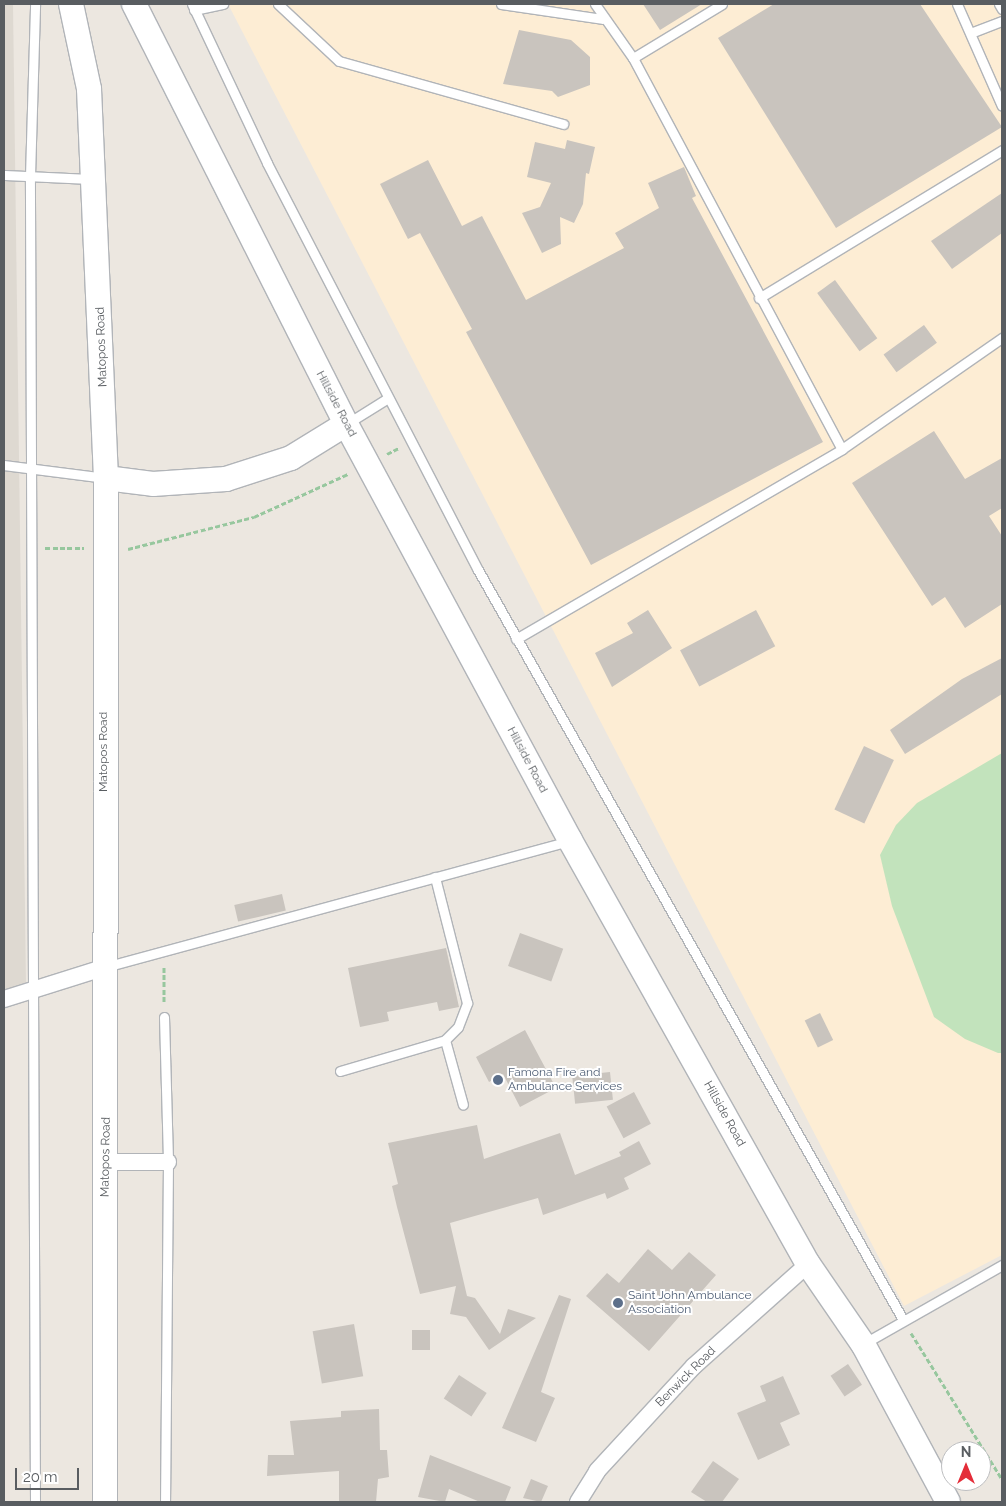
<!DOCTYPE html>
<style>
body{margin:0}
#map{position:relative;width:1006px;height:1506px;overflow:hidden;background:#ece7e0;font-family:Raleway,sans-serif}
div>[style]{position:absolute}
.commercial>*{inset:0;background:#fdedd4}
.education>*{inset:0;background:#ded9d1}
.green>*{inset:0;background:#c2e3bc}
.building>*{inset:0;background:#c9c4be;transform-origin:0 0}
.path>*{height:3px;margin-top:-1.5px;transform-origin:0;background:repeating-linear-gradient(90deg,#97c79e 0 5px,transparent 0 7.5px)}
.roads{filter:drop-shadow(1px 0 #b1b4b8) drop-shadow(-1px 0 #b1b4b8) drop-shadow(0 1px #b1b4b8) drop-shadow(0 -1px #b1b4b8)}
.lane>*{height:9px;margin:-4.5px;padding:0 4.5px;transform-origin:4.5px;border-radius:4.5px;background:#fff}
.street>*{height:16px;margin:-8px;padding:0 8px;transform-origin:8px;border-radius:8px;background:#fff}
.secondary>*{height:24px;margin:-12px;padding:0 12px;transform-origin:12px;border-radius:12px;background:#fff}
.dots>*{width:14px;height:14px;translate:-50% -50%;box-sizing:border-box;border:2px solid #fff;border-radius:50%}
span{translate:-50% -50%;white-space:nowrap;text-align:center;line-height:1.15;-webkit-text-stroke:4px #fff;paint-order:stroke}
.street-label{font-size:12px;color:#595d61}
.service-label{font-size:12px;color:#4e5e75}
.left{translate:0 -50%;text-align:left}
.frame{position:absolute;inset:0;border:5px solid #595d61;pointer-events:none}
.north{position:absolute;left:941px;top:1441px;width:50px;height:50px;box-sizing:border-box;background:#fff;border:1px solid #bdbec0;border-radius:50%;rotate:0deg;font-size:14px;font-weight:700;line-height:20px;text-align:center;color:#595d61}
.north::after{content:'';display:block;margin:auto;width:18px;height:22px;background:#e42d39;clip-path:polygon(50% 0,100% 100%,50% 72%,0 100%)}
.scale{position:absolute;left:15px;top:1468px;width:64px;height:22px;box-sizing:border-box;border:2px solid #595d61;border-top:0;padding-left:6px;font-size:15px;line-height:18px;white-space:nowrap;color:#595d61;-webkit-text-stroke:4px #fff;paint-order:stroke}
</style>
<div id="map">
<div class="commercial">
<div style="clip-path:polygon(228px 4px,1002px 4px,1002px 1255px,904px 1306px)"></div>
</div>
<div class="education">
<div style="clip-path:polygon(4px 4px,13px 4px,26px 984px,4px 990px)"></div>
</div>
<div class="green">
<div style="clip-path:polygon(1002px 753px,1002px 1053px,998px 1053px,965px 1039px,934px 1017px,892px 906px,880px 855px,896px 825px,917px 803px)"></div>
</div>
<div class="building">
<div style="clip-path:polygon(643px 4px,702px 4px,660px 30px)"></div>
<div style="clip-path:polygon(774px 4px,920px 4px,1002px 127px,836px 228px,718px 38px)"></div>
<div style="clip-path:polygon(519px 30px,571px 40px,590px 57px,590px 85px,558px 97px,552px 91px,503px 84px)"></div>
<div style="clip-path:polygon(567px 140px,595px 147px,589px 174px,586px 173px,583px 204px,574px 223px,560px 217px,561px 244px,542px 253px,522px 213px,540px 207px,551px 183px,527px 177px,535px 142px,565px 149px)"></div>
<div style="clip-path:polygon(428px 160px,462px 226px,482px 216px,526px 300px,624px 248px,615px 233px,659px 208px,648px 183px,684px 167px,696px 196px,692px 198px,823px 442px,591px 565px,466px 332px,472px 329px,420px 233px,408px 239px,380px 184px)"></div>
<div style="clip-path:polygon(1002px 193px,1002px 233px,952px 269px,931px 241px)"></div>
<div style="left:835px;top:280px;width:72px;height:22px;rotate:54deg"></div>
<div style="left:924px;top:325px;width:22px;height:50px;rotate:54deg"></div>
<div style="clip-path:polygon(934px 431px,965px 479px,1002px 458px,1002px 508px,989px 516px,1002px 536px,1002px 604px,965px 628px,945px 597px,932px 606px,852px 483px)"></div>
<div style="clip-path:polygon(648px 610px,672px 648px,612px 687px,595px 653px,633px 633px,627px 623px)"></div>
<div style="left:756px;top:610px;width:41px;height:86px;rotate:62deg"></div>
<div style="clip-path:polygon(1002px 658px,1002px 694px,905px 754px,890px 730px,962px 679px)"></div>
<div style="left:864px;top:746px;width:33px;height:70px;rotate:25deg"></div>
<div style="left:282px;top:894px;width:17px;height:49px;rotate:77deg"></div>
<div style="left:520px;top:933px;width:46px;height:35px;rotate:20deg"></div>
<div style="clip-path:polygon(446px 948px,459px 1007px,439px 1011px,437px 1002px,387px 1012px,389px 1021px,360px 1027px,348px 968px)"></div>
<div style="left:820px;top:1013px;width:30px;height:17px;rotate:64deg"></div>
<div style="clip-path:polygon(525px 1030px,556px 1088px,520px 1107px,503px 1074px,489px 1082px,476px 1057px)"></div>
<div style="left:610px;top:1072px;width:28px;height:38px;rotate:84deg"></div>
<div style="left:634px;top:1092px;width:36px;height:31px;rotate:62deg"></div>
<div style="clip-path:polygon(477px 1125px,484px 1159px,560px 1133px,575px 1175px,621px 1156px,619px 1152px,639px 1141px,651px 1164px,624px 1178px,629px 1189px,607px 1199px,605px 1193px,543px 1215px,538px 1198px,450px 1223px,467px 1296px,475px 1298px,500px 1334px,508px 1309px,536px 1318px,489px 1350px,466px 1317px,450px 1314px,456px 1286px,420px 1294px,397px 1207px,392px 1186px,398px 1184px,388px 1143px)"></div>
<div style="clip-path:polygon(648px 1249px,672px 1270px,689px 1252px,716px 1275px,649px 1351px,586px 1296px,607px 1273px,619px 1283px)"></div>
<div style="clip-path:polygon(559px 1295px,571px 1299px,541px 1392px,555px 1398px,536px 1442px,502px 1428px)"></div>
<div style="left:354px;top:1324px;width:53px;height:42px;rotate:80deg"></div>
<div style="left:412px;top:1330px;width:18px;height:20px"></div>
<div style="left:848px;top:1364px;width:25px;height:21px;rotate:56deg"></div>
<div style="left:459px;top:1375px;width:33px;height:28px;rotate:33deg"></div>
<div style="clip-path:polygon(783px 1376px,800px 1414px,780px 1423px,790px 1445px,758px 1460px,737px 1413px,766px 1401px,760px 1386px)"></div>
<div style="clip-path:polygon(379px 1409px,380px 1450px,387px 1450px,389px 1477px,378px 1479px,376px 1502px,339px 1502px,339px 1471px,267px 1476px,268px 1455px,294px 1455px,290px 1421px,341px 1417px,341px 1411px)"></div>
<div style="clip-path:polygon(430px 1455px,511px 1487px,505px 1502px,480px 1502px,449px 1489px,445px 1502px,418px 1497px)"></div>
<div style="clip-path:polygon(713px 1461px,739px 1479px,722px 1502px,707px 1502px,691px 1492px)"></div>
<div style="clip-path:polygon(531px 1479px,548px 1486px,541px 1502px,523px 1498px)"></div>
</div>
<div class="path">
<div style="left:387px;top:454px;width:13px;rotate:-27deg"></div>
<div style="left:45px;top:548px;width:39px"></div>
<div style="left:128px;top:549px;width:130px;rotate:-14.3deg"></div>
<div style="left:254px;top:517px;width:103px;rotate:-24.6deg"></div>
<div style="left:164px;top:967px;width:36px;rotate:90deg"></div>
<div style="left:911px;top:1333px;width:172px;rotate:58.1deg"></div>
</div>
<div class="roads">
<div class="lane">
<div style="left:192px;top:4px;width:176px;rotate:64.7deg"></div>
<div style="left:267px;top:163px;width:458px;rotate:62.6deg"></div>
<div style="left:478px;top:570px;width:860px;rotate:60.45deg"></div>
<div style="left:278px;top:4px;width:83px;rotate:43.1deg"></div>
<div style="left:339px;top:61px;width:233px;rotate:15.7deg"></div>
<div style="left:501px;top:4px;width:102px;rotate:8.4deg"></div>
<div style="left:595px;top:4px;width:66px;rotate:54.9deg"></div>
<div style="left:633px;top:58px;width:443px;rotate:61.9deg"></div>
<div style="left:957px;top:4px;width:111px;rotate:66.2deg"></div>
<div style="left:999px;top:4px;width:6px;rotate:59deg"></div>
<div style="left:194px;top:10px;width:30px;rotate:-12deg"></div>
<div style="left:973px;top:32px;width:31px;rotate:-21deg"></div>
<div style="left:633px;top:58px;width:104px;rotate:-31.2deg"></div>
<div style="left:4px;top:175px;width:87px;rotate:2.6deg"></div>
<div style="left:759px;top:298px;width:285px;rotate:-31.3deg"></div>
<div style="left:348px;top:423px;width:47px;rotate:-32deg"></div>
<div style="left:4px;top:465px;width:102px;rotate:7.3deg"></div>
<div style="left:516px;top:639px;width:377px;rotate:-30.2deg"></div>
<div style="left:842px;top:449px;width:195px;rotate:-34.8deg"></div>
<div style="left:109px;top:966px;width:477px;rotate:-15.2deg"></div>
<div style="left:164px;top:1017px;width:145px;rotate:88.4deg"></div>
<div style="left:168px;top:1162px;width:340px;rotate:90.5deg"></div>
<div style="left:445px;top:1040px;width:67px;rotate:74.5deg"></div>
<div style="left:340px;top:1071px;width:109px;rotate:-16.4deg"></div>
<div style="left:445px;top:1040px;width:18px;rotate:-45deg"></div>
<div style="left:458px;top:1027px;width:26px;rotate:-69deg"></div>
<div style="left:467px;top:1003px;width:130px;rotate:-104.3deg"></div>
<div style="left:863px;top:1344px;width:160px;rotate:-29.6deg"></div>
<div style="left:35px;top:1502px;width:1326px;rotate:-90.22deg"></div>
<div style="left:30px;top:176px;width:172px;rotate:-88.3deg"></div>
</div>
<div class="street">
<div style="left:4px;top:999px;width:110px;rotate:-17.4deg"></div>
<div style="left:106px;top:1162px;width:62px"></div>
<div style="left:578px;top:1502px;width:36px;rotate:-58deg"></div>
<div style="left:597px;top:1471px;width:143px;rotate:-47.3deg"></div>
<div style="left:694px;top:1366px;width:153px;rotate:-41.8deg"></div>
</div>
<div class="secondary">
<div style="left:71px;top:4px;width:87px;rotate:78deg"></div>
<div style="left:89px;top:89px;width:389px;rotate:87.5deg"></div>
<div style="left:106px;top:478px;width:1024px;rotate:90.06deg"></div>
<div style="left:134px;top:4px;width:470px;rotate:63.2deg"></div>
<div style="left:346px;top:424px;width:472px;rotate:61.7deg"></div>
<div style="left:570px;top:840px;width:486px;rotate:60.7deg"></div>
<div style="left:808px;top:1264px;width:97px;rotate:55.5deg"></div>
<div style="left:863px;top:1344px;width:179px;rotate:61.7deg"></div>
<div style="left:106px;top:478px;width:47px;rotate:7.3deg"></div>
<div style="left:153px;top:484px;width:73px;rotate:-3.9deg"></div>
<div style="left:226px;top:479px;width:68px;rotate:-17.9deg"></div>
<div style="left:291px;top:458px;width:65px;rotate:-31.7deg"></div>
</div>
</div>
<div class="dots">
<div style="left:498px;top:1080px;background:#5c6f8a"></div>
<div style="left:618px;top:1303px;background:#5c6f8a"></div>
</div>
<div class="street-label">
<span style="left:102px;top:347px;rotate:-92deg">Matopos Road</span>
<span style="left:336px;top:404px;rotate:62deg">Hillside Road</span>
<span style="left:104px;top:752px;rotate:-90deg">Matopos Road</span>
<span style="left:527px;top:760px;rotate:62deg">Hillside Road</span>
<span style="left:724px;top:1114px;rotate:61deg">Hillside Road</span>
<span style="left:106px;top:1157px;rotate:-89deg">Matopos Road</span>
<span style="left:686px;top:1377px;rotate:-45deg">Benwick Road</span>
</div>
<div class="service-label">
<span class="left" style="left:508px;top:1080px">Famona Fire and<br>Ambulance Services</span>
<span class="left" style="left:628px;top:1303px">Saint John Ambulance<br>Association</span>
</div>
<div class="frame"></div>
<div class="north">N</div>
<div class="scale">20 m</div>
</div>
